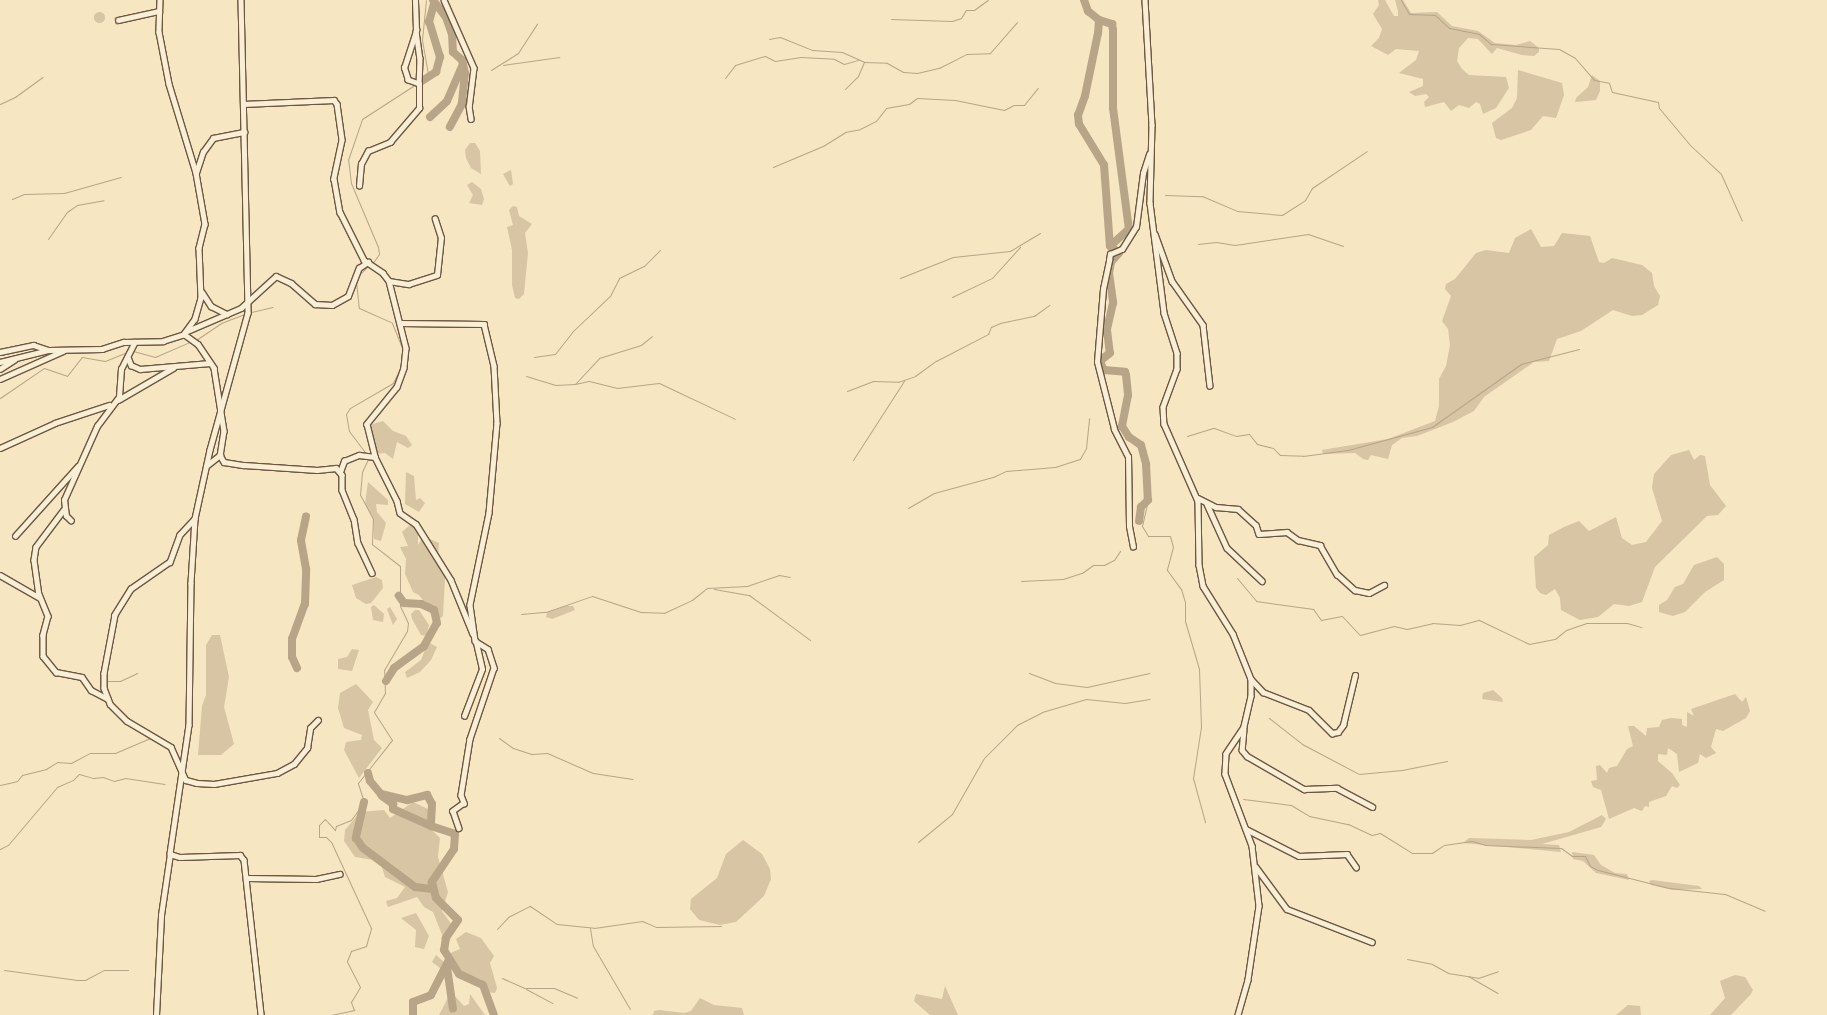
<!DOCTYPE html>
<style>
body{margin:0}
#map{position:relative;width:1827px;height:1015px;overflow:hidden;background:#f6e6c1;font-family:"Sorts Mill Goudy",serif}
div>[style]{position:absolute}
.green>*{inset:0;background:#d7c5a4}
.round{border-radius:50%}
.stream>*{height:1px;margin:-0.5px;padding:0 0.5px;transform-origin:0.5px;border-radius:0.5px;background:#b8a587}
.river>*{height:8px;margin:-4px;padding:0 4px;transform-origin:4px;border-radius:4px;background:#b8a587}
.roads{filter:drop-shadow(1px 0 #6e5640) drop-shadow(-1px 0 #6e5640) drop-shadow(0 1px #6e5640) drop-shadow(0 -1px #6e5640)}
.minor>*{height:4.5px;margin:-2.25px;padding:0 2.25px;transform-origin:2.25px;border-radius:2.25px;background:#f9efd7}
span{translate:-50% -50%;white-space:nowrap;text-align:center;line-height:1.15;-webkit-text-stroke:4px #f9efd7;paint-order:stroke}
</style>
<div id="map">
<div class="green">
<div style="clip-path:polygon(1378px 0,1385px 0,1394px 16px,1398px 16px,1398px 11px,1395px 0,1403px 0,1411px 13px,1437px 12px,1452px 26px,1478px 31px,1495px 43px,1516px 45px,1530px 41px,1539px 48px,1539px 52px,1534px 56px,1522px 55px,1497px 48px,1492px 54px,1478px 39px,1468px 38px,1459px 48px,1457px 61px,1462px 69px,1469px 75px,1506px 77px,1509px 88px,1496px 108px,1483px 114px,1480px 104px,1476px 102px,1469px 108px,1459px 105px,1451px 111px,1444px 102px,1425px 107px,1424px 102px,1429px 97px,1426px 94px,1415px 96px,1409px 92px,1423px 86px,1423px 79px,1399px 73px,1416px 60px,1419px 51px,1396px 49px,1388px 55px,1371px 46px,1379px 38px,1382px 29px,1373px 14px,1379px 5px)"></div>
<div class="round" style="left:93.5px;top:11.5px;width:11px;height:11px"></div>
<div style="clip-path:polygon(1518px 70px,1562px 83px,1564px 95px,1556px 118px,1543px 116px,1531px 130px,1501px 140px,1496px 138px,1492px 123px,1512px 108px,1517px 98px)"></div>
<div style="clip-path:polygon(1592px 75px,1600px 81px,1600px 91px,1596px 100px,1575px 102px,1576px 98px,1588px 87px)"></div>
<div style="clip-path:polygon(470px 143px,475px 143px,480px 151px,481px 174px,471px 168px,466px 158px,465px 150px)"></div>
<div style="clip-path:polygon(511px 170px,513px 184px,510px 186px,503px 174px)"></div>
<div style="clip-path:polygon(472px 182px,481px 189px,484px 199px,482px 205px,469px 203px,473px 195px,467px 185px)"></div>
<div style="clip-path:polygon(513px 206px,517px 207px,519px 216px,532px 224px,525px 233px,528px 253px,524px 294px,519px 299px,515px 298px,512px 285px,512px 250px,507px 227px,513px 225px,509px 210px)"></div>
<div style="clip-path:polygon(1531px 229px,1541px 247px,1554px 246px,1562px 233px,1590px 236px,1599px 262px,1604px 263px,1612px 258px,1642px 265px,1652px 273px,1654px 286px,1660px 296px,1658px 305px,1642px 315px,1632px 316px,1613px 310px,1581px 331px,1557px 339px,1549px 361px,1534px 362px,1484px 397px,1474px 411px,1453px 422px,1417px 436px,1402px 438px,1392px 445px,1388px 459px,1371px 455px,1368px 460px,1363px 459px,1355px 453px,1323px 454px,1322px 450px,1388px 439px,1435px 421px,1439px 406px,1439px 379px,1446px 366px,1450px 345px,1448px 329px,1442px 321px,1451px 296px,1445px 289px,1446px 284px,1455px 279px,1476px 253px,1486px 250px,1509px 253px,1515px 238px)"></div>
<div style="clip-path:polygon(383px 421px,393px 431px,406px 436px,412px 445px,408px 448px,397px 442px,393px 459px,385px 453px,375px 454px,375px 444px,372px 443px,370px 425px)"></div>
<div style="clip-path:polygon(1689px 450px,1694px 460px,1700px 455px,1705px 456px,1710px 485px,1726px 506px,1718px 515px,1707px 516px,1655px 567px,1642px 602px,1629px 606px,1614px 604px,1598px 617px,1580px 620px,1561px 610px,1560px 598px,1555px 589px,1546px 595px,1540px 593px,1536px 588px,1534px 557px,1548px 545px,1549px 535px,1564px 527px,1579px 521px,1589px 531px,1616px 517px,1622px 538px,1632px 545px,1646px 542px,1662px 521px,1652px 488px,1654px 474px,1671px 455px)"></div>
<div style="clip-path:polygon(406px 472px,414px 476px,416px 500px,420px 498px,425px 503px,419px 512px,405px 504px)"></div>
<div style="clip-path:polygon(368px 482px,388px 500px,388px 505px,376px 504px,377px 512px,386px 523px,381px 541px,374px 539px,373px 518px,365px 504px)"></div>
<div style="clip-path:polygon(411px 524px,418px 528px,418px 545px,421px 540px,430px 539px,439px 543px,438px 556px,445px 578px,443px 616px,438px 620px,419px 595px,413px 592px,405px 574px,406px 559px,400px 547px,408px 546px,402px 532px)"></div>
<div style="clip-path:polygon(1717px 557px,1724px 564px,1724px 580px,1705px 592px,1685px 612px,1673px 616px,1659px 612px,1659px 605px,1667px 600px,1675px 587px,1683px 584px,1694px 565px)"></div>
<div style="clip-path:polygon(376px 577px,382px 580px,383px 588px,371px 603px,366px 604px,356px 598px,352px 585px)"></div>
<div style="clip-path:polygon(374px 605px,384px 614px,383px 622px,373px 620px,371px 607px)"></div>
<div style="clip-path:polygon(565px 606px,573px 606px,575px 610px,552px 619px,546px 617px,547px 613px)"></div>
<div style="clip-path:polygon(390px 607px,397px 619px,393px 625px,387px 609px)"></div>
<div style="clip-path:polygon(415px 610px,419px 610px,429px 625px,426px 636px,421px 635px,412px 619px,411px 614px)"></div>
<div style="clip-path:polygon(212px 635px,220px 635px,229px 677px,224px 707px,234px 744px,221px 755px,198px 755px,202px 706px,206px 695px,206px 645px)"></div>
<div style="clip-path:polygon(428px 642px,437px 647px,431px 660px,420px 672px,407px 678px,405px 672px,421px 660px)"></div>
<div style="clip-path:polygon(352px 649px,359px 650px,352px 671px,338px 669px,338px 659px,347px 657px)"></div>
<div style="clip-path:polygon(356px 684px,373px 702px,368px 710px,374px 740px,382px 748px,359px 778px,344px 750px,346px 742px,361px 740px,362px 735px,344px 728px,338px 708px,340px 693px)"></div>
<div style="clip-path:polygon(1493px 690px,1502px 698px,1503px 702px,1482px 699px,1483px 693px)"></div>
<div style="clip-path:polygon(1735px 694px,1742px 702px,1746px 697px,1750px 711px,1746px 718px,1723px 731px,1716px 729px,1711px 747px,1716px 753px,1706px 758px,1700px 754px,1698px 763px,1679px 772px,1677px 754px,1668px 748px,1667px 755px,1658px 754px,1658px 761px,1672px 773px,1680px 785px,1677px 788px,1672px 786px,1666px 796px,1649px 802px,1649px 807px,1645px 806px,1642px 811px,1634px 808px,1609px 819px,1601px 790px,1593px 787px,1591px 781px,1597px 780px,1596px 766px,1600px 765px,1607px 773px,1609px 768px,1617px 766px,1627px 749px,1633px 746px,1628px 726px,1634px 726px,1646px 736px,1647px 728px,1659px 727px,1662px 720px,1671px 718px,1682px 719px,1682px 725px,1687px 727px,1687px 712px,1694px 716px,1691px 709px)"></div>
<div style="clip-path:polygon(413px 802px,430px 810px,428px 826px,440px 838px,438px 857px,448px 892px,442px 911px,452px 925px,448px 938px,443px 937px,433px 912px,424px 907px,417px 897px,388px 907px,386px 901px,397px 898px,405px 887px,385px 877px,380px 861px,355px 857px,344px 841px,345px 830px,360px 812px,384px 810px,390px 818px)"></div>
<div style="clip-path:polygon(1602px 815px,1606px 819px,1601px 827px,1542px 844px,1559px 845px,1561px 852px,1463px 843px,1469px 838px,1531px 840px,1569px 832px)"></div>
<div style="clip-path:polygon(743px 840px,762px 854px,770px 869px,771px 879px,764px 896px,736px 922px,720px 925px,699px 920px,690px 909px,691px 899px,717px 878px,726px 854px)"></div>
<div style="clip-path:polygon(1572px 852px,1594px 855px,1601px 865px,1615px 873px,1627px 874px,1629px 880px,1596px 873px,1583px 861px,1573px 859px)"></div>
<div style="clip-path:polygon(1652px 880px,1699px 886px,1702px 889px,1673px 890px,1651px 885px,1649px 881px)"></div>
<div style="clip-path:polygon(416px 913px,429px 936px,424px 949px,415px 947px,416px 930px,401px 918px)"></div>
<div style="clip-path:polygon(466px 932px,481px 938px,494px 956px,490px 963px,497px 988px,495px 993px,488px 992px,480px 979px,463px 976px,449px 959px,448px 954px,460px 949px,456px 939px)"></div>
<div style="clip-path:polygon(436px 955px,446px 964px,444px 971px,432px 962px)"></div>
<div style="clip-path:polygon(1735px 975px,1745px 977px,1753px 990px,1751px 994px,1731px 1015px,1710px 1015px,1725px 998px,1720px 981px)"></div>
<div style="clip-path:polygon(945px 986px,958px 1015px,930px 1015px,914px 1001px,916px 994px,942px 999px)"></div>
<div style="clip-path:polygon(450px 994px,453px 994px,464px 1006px,469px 1004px,470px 994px,485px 1015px,439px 1015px)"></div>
<div style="clip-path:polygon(700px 998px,714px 1005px,742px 1008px,744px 1015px,653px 1015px,654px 1011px,659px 1010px,684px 1013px,691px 1011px)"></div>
<div style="clip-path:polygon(1628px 1005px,1640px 1006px,1641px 1015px,1616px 1015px)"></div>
</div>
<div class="stream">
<div style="left:1401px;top:0;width:16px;rotate:60deg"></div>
<div style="left:1409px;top:14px;width:26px;rotate:2deg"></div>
<div style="left:1435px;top:15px;width:19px;rotate:43deg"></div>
<div style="left:1449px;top:28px;width:31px;rotate:11deg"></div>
<div style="left:1479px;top:34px;width:16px;rotate:40deg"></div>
<div style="left:1491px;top:44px;width:68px;rotate:4.2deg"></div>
<div style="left:1559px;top:49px;width:18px;rotate:29deg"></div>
<div style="left:1575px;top:58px;width:29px;rotate:49deg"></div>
<div style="left:1594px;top:80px;width:15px;rotate:11deg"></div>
<div style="left:1609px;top:83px;width:9px;rotate:72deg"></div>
<div style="left:1612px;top:92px;width:47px;rotate:12.3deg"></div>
<div style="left:1658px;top:102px;width:6px;rotate:81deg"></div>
<div style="left:1659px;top:108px;width:48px;rotate:50deg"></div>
<div style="left:1690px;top:145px;width:42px;rotate:43.1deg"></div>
<div style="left:1721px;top:174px;width:51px;rotate:65.9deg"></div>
<div style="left:891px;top:19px;width:61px;rotate:1.9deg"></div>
<div style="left:952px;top:21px;width:9px;rotate:-18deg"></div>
<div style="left:961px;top:18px;width:9px;rotate:-58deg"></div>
<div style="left:966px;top:10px;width:8px"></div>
<div style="left:974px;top:10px;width:17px;rotate:-36deg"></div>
<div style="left:769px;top:39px;width:11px;rotate:-10deg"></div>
<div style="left:780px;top:37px;width:35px;rotate:22deg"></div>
<div style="left:812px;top:50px;width:30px;rotate:4deg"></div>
<div style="left:842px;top:52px;width:24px;rotate:24deg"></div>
<div style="left:864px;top:62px;width:23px;rotate:2deg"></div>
<div style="left:887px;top:63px;width:18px;rotate:29deg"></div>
<div style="left:903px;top:72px;width:14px;rotate:4deg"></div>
<div style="left:917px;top:73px;width:23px;rotate:-13deg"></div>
<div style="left:939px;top:68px;width:30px;rotate:-27deg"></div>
<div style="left:966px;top:54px;width:24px;rotate:-2deg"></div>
<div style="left:990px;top:53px;width:41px;rotate:-48.9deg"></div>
<div style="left:503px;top:65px;width:57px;rotate:-8.1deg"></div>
<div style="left:491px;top:70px;width:32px;rotate:-32deg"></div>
<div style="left:518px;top:53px;width:35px;rotate:-57deg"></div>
<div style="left:725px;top:78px;width:16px;rotate:-52deg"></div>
<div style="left:735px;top:65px;width:31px;rotate:-17deg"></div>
<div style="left:765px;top:56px;width:11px;rotate:27deg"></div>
<div style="left:775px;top:61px;width:26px;rotate:-9deg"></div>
<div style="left:801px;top:57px;width:33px;rotate:3deg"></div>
<div style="left:834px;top:59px;width:11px;rotate:27deg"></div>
<div style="left:844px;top:64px;width:15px;rotate:-16deg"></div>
<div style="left:422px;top:81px;width:9px;rotate:-49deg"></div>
<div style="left:428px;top:74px;width:35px;rotate:-100deg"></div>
<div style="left:422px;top:40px;width:40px;rotate:-84.3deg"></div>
<div style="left:845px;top:89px;width:18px;rotate:-45deg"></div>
<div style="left:858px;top:76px;width:15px;rotate:-67deg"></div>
<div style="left:0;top:104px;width:17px;rotate:-25deg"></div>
<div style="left:15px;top:97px;width:34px;rotate:-36deg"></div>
<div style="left:773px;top:167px;width:54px;rotate:-22.8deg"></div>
<div style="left:823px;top:146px;width:26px;rotate:-32deg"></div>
<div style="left:845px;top:132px;width:15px;rotate:-11deg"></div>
<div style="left:860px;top:129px;width:18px;rotate:-27deg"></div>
<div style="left:876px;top:121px;width:16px;rotate:-52deg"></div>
<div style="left:886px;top:108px;width:23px;rotate:-10deg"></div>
<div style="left:909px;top:104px;width:10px;rotate:-37deg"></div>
<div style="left:917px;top:98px;width:38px;rotate:3deg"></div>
<div style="left:955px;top:100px;width:50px;rotate:11.5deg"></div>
<div style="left:1004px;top:110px;width:11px;rotate:-27deg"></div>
<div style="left:1014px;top:105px;width:10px"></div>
<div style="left:1024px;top:105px;width:22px;rotate:-51deg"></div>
<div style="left:1165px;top:195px;width:37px;rotate:2deg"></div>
<div style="left:1202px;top:196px;width:38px;rotate:23deg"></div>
<div style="left:1237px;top:211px;width:45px;rotate:5.1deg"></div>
<div style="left:1282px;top:215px;width:27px;rotate:-33deg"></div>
<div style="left:1305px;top:200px;width:14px;rotate:-60deg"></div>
<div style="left:1312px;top:188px;width:66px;rotate:-33.9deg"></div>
<div style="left:12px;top:199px;width:13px;rotate:-23deg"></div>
<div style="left:24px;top:194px;width:40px;rotate:-1.4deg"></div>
<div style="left:64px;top:193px;width:59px;rotate:-15.7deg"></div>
<div style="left:48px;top:239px;width:33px;rotate:-55deg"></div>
<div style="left:67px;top:212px;width:12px;rotate:-35deg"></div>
<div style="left:77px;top:205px;width:27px;rotate:-10deg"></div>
<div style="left:1198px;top:244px;width:18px;rotate:-6deg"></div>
<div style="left:1216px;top:242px;width:19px;rotate:9deg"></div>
<div style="left:1235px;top:245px;width:74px;rotate:-8.6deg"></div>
<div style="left:1308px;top:234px;width:37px;rotate:19deg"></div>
<div style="left:372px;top:264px;width:12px;rotate:-55deg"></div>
<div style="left:379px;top:254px;width:7px;rotate:-98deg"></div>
<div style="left:378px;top:247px;width:69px;rotate:-112.9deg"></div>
<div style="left:351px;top:183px;width:23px;rotate:-97deg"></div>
<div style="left:348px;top:160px;width:43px;rotate:-71.1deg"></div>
<div style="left:362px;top:119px;width:64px;rotate:-32.9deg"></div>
<div style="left:359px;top:275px;width:13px;rotate:-45deg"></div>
<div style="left:900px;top:278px;width:57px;rotate:-21.6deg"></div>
<div style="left:953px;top:257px;width:57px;rotate:-6deg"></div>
<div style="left:1010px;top:251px;width:35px;rotate:-31deg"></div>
<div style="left:356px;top:281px;width:27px;rotate:84deg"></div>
<div style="left:359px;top:308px;width:36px;rotate:24deg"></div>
<div style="left:392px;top:323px;width:29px;rotate:68deg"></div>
<div style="left:403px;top:350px;width:17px;rotate:97deg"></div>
<div style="left:401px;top:367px;width:18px;rotate:117deg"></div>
<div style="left:393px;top:383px;width:50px;rotate:149.8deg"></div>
<div style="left:350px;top:408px;width:7px;rotate:124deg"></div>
<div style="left:346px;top:414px;width:17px;rotate:80deg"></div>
<div style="left:349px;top:431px;width:30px;rotate:53deg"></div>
<div style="left:952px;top:297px;width:44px;rotate:-25.4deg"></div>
<div style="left:992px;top:278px;width:42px;rotate:-47.9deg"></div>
<div style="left:251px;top:312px;width:22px;rotate:-13deg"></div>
<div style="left:196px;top:340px;width:30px;rotate:-34deg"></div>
<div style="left:221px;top:323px;width:28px;rotate:-21deg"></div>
<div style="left:133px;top:351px;width:23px;rotate:15deg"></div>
<div style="left:155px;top:357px;width:40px;rotate:-23.4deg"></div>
<div style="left:534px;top:357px;width:21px;rotate:-8deg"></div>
<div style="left:555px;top:354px;width:28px;rotate:-52deg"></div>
<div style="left:572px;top:332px;width:52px;rotate:-43.5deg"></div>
<div style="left:610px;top:296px;width:20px;rotate:-63deg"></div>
<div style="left:619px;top:278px;width:28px;rotate:-26deg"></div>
<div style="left:644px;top:266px;width:23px;rotate:-45deg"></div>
<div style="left:526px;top:376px;width:30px;rotate:17deg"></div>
<div style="left:555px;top:385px;width:20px;rotate:-3deg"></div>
<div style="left:575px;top:384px;width:35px;rotate:-47deg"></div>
<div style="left:599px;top:358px;width:44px;rotate:-17.2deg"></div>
<div style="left:641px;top:345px;width:14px;rotate:-39deg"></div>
<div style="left:575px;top:384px;width:14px;rotate:-12deg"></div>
<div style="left:589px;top:381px;width:29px;rotate:14deg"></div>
<div style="left:617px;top:388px;width:42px;rotate:-6.8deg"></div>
<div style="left:659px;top:383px;width:84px;rotate:25.3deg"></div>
<div style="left:847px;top:391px;width:28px;rotate:-21deg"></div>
<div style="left:873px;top:381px;width:25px;rotate:2deg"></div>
<div style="left:898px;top:382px;width:18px;rotate:-19deg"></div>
<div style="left:915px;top:376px;width:26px;rotate:-36deg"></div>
<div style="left:936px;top:361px;width:59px;rotate:-27.4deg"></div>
<div style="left:988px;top:334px;width:8px;rotate:-67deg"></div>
<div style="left:991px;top:327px;width:10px;rotate:-24deg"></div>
<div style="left:1000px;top:323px;width:35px;rotate:-12deg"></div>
<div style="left:1034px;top:316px;width:19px;rotate:-36deg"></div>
<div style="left:0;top:398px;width:53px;rotate:-34.3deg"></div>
<div style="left:44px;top:368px;width:24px;rotate:19deg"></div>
<div style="left:67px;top:376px;width:24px;rotate:-52deg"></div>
<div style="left:82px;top:357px;width:23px;rotate:10deg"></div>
<div style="left:105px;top:361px;width:24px;rotate:-22deg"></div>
<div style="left:1187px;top:436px;width:28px;rotate:-17deg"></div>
<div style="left:1214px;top:428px;width:23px;rotate:20deg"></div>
<div style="left:1236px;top:436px;width:13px;rotate:-9deg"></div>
<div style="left:1249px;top:434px;width:13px;rotate:51deg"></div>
<div style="left:1257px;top:444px;width:16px;rotate:14deg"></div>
<div style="left:1273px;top:448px;width:10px;rotate:45deg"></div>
<div style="left:1280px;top:455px;width:23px;rotate:2deg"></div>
<div style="left:1303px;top:456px;width:45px;rotate:-7.6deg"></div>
<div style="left:1348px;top:450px;width:87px;rotate:-15.3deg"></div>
<div style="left:1432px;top:427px;width:109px;rotate:-35.3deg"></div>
<div style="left:1521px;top:364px;width:60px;rotate:-14.5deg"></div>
<div style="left:853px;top:460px;width:94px;rotate:-57.2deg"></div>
<div style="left:1148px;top:500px;width:27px;rotate:103deg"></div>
<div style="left:1142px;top:526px;width:12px;rotate:59deg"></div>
<div style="left:1148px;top:536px;width:22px"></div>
<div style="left:1170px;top:536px;width:11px;rotate:75deg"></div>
<div style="left:1173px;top:547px;width:24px;rotate:105deg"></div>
<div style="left:1167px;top:570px;width:24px;rotate:54deg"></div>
<div style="left:1181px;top:589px;width:14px;rotate:73deg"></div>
<div style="left:1185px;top:602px;width:19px;rotate:90deg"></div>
<div style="left:1185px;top:621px;width:50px;rotate:73.7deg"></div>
<div style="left:1199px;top:669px;width:58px;rotate:88deg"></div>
<div style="left:1201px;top:727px;width:52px;rotate:98.9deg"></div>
<div style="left:1193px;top:778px;width:46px;rotate:74.7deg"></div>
<div style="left:908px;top:508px;width:30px;rotate:-30deg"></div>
<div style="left:934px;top:493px;width:61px;rotate:-15.2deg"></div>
<div style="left:993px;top:477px;width:14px;rotate:-25deg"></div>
<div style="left:1006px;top:471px;width:49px;rotate:-4.7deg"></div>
<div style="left:1055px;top:467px;width:26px;rotate:-18deg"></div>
<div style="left:1080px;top:459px;width:13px;rotate:-61deg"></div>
<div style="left:1086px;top:448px;width:30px;rotate:-84deg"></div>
<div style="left:1237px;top:578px;width:30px;rotate:50deg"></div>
<div style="left:1256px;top:601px;width:58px;rotate:8deg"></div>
<div style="left:1313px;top:609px;width:14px;rotate:54deg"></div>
<div style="left:1321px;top:620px;width:21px;rotate:-11deg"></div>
<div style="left:1342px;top:616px;width:26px;rotate:47deg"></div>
<div style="left:1360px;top:635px;width:35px;rotate:-15deg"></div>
<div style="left:1394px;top:626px;width:13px;rotate:13deg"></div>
<div style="left:1407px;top:629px;width:26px;rotate:-13deg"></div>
<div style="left:1432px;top:623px;width:28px;rotate:4deg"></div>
<div style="left:1460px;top:625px;width:20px;rotate:-15deg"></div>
<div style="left:1479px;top:620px;width:55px;rotate:25.6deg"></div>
<div style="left:1529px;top:644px;width:26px;rotate:-11deg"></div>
<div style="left:1555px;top:639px;width:14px;rotate:-39deg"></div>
<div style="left:1566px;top:630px;width:21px;rotate:-19deg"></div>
<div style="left:1586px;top:623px;width:41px"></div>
<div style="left:1627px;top:623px;width:15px;rotate:16deg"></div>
<div style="left:1021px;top:581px;width:42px;rotate:-2.7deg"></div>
<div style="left:1063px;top:579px;width:20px;rotate:-18deg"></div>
<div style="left:1082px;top:573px;width:14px;rotate:-36deg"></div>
<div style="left:1093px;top:565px;width:11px"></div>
<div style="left:1104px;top:565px;width:11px;rotate:-27deg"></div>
<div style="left:1114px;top:560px;width:11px;rotate:-56deg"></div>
<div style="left:714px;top:589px;width:36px;rotate:10deg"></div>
<div style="left:749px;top:595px;width:76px;rotate:36.4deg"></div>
<div style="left:521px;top:614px;width:25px;rotate:-5deg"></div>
<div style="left:546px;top:612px;width:49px;rotate:-19.2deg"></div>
<div style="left:592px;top:596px;width:52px;rotate:18.1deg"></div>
<div style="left:641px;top:612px;width:23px;rotate:2deg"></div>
<div style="left:664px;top:613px;width:31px;rotate:-25deg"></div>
<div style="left:692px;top:600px;width:19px;rotate:-39deg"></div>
<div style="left:707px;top:588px;width:40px;rotate:-2.9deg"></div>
<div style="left:747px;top:586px;width:34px;rotate:-19deg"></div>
<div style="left:779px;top:575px;width:11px;rotate:10deg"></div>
<div style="left:1029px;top:673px;width:28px;rotate:21deg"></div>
<div style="left:1055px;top:683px;width:32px;rotate:7deg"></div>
<div style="left:1087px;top:687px;width:64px;rotate:-12.7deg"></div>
<div style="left:108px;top:681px;width:12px"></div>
<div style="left:120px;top:681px;width:19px;rotate:-25deg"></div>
<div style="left:1269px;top:718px;width:42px;rotate:38.2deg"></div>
<div style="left:1302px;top:744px;width:64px;rotate:27.8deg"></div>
<div style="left:1359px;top:774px;width:43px;rotate:-5.3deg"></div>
<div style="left:1402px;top:770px;width:46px;rotate:-11.3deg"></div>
<div style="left:499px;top:738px;width:17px;rotate:36deg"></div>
<div style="left:513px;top:748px;width:20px;rotate:18deg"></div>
<div style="left:532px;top:754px;width:15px;rotate:-4deg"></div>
<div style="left:547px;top:753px;width:50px;rotate:23.5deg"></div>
<div style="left:593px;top:773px;width:40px;rotate:8.5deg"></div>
<div style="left:0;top:785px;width:17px;rotate:-13deg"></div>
<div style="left:17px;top:781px;width:8px;rotate:-50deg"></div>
<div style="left:22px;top:775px;width:25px;rotate:-14deg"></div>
<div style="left:46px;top:769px;width:13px;rotate:-32deg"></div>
<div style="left:57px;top:762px;width:14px;rotate:4deg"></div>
<div style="left:71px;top:763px;width:21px;rotate:-28deg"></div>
<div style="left:90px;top:753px;width:25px"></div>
<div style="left:115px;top:753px;width:39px;rotate:-23deg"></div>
<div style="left:1243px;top:799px;width:48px;rotate:7.1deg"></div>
<div style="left:1291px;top:805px;width:21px;rotate:31deg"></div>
<div style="left:1309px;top:816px;width:40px;rotate:12deg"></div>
<div style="left:1348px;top:824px;width:26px;rotate:25deg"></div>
<div style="left:1372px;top:835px;width:8px;rotate:-14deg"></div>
<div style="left:1380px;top:833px;width:38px;rotate:32deg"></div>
<div style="left:1412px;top:853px;width:20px"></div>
<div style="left:1432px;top:853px;width:14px;rotate:-34deg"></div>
<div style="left:1444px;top:845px;width:28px;rotate:-8deg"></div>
<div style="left:1472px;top:841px;width:14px;rotate:17deg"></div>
<div style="left:1485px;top:845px;width:76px;rotate:2.3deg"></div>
<div style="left:1561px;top:848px;width:14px;rotate:36deg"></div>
<div style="left:1572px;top:856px;width:13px"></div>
<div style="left:1585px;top:856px;width:11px;rotate:63deg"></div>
<div style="left:1590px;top:866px;width:9px;rotate:27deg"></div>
<div style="left:1598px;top:870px;width:73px;rotate:14.2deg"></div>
<div style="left:1669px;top:888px;width:56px;rotate:6.1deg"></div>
<div style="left:1725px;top:894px;width:43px;rotate:23deg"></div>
<div style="left:918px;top:842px;width:44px;rotate:-39.5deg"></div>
<div style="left:952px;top:814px;width:64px;rotate:-60.3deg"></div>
<div style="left:984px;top:758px;width:47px;rotate:-45deg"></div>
<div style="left:1017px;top:725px;width:28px;rotate:-27deg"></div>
<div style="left:1042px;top:712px;width:46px;rotate:-16.5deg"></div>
<div style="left:1086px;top:699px;width:39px;rotate:6deg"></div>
<div style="left:1125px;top:703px;width:25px;rotate:-9deg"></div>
<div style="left:0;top:849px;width:9px;rotate:-27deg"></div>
<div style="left:8px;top:845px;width:76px;rotate:-49.8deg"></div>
<div style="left:57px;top:787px;width:17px;rotate:-24deg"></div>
<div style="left:73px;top:780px;width:8px;rotate:-45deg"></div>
<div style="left:79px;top:774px;width:15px;rotate:16deg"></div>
<div style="left:93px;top:778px;width:10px;rotate:-6deg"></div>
<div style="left:103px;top:777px;width:12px;rotate:20deg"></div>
<div style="left:114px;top:781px;width:11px;rotate:-15deg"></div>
<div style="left:125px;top:778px;width:40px;rotate:8.5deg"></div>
<div style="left:590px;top:928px;width:18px;rotate:81deg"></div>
<div style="left:593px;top:946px;width:73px;rotate:59.6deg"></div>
<div style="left:497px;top:929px;width:16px;rotate:-47deg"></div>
<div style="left:508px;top:917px;width:25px;rotate:-27deg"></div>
<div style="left:530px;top:906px;width:32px;rotate:34deg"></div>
<div style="left:557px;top:924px;width:37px;rotate:6deg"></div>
<div style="left:594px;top:928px;width:49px;rotate:-8.3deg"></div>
<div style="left:642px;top:921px;width:15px;rotate:23deg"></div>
<div style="left:656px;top:927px;width:65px;rotate:-0.9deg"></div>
<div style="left:1407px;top:959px;width:25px;rotate:11deg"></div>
<div style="left:1432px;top:964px;width:18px;rotate:29deg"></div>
<div style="left:1448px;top:973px;width:30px;rotate:9deg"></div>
<div style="left:1478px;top:978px;width:21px;rotate:-19deg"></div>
<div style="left:4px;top:970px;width:74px;rotate:7.8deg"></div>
<div style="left:77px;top:980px;width:8px"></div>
<div style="left:85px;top:980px;width:21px;rotate:-28deg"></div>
<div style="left:104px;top:970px;width:24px"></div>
<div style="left:1468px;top:976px;width:34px;rotate:30deg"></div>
<div style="left:502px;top:978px;width:24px;rotate:24deg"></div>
<div style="left:524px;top:988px;width:30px"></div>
<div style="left:554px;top:988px;width:25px;rotate:23deg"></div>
<div style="left:526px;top:989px;width:30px;rotate:28deg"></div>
<div style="left:331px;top:1015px;width:24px;rotate:-12deg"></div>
<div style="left:354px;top:1010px;width:9px;rotate:-111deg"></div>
<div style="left:351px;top:1002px;width:17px;rotate:-59deg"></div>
<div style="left:360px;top:987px;width:29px;rotate:-117deg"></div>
<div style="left:347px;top:961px;width:11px;rotate:-68deg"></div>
<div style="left:351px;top:951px;width:16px;rotate:-18deg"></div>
<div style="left:366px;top:946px;width:19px;rotate:-74deg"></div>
<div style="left:371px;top:928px;width:95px;rotate:-114.9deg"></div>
<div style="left:331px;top:842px;width:7px;rotate:-135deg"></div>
<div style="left:326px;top:837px;width:7px;rotate:180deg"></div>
<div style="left:319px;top:837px;width:12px;rotate:-90deg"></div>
<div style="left:319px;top:825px;width:8px;rotate:-45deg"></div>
<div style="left:325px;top:819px;width:15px;rotate:48deg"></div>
<div style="left:335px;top:830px;width:4px;rotate:-76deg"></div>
<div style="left:336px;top:826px;width:16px;rotate:-22deg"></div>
<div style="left:351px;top:820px;width:22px;rotate:-54deg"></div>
<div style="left:364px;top:802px;width:20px;rotate:-108deg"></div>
<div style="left:358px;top:783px;width:55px;rotate:-51.7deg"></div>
<div style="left:392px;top:740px;width:33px;rotate:-123deg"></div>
<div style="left:374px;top:712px;width:22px;rotate:-60deg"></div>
<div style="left:385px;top:693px;width:23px;rotate:-92deg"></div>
<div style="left:384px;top:670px;width:45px;rotate:-59.5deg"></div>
<div style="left:407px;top:631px;width:8px;rotate:-83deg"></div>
<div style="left:408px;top:623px;width:19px;rotate:-115deg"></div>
<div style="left:400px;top:606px;width:40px;rotate:-90deg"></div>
<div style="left:400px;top:566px;width:36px;rotate:-142deg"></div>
<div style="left:372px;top:544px;width:25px;rotate:-88deg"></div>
<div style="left:373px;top:519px;width:27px;rotate:-118deg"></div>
<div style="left:360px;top:495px;width:23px;rotate:-85deg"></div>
<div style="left:362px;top:472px;width:14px;rotate:-65deg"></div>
</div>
<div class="river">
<div style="left:433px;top:0;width:21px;rotate:53deg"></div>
<div style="left:446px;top:17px;width:18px;rotate:71deg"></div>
<div style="left:452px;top:34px;width:18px;rotate:87deg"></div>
<div style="left:453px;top:52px;width:12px;rotate:42deg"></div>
<div style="left:462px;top:60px;width:13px;rotate:77deg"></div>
<div style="left:465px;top:73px;width:31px;rotate:96deg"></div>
<div style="left:462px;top:104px;width:26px;rotate:118deg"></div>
<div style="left:1084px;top:0;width:12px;rotate:70deg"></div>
<div style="left:1088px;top:11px;width:14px;rotate:39deg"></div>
<div style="left:1099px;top:20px;width:13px;rotate:94deg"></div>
<div style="left:1098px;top:33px;width:64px;rotate:101.7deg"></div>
<div style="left:1085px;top:96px;width:20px;rotate:110deg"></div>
<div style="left:1078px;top:115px;width:9px;rotate:84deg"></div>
<div style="left:1079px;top:124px;width:48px;rotate:58.6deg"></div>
<div style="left:1104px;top:165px;width:81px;rotate:85.8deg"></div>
<div style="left:1099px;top:20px;width:14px;rotate:17deg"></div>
<div style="left:1112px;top:24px;width:6px;rotate:81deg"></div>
<div style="left:1113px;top:30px;width:78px;rotate:90deg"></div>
<div style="left:1113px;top:108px;width:122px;rotate:82.5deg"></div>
<div style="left:1129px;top:229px;width:25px;rotate:138deg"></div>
<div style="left:1110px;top:246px;width:11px;rotate:38deg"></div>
<div style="left:1119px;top:253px;width:12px;rotate:132deg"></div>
<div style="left:1111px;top:262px;width:11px;rotate:100deg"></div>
<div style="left:1109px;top:273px;width:30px;rotate:82deg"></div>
<div style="left:1113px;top:303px;width:28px;rotate:103deg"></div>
<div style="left:1107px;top:330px;width:23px;rotate:83deg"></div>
<div style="left:1110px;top:353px;width:11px;rotate:142deg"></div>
<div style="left:1101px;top:360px;width:4px;rotate:90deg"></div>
<div style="left:1101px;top:364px;width:7px;rotate:63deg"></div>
<div style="left:1104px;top:370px;width:21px;rotate:5deg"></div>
<div style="left:1125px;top:372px;width:3px;rotate:72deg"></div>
<div style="left:1126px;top:375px;width:20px;rotate:84deg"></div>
<div style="left:1128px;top:395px;width:32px;rotate:101deg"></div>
<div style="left:1122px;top:426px;width:13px;rotate:58deg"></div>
<div style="left:1129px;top:437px;width:14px;rotate:34deg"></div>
<div style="left:1141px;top:445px;width:20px;rotate:75deg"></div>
<div style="left:1146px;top:464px;width:36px;rotate:87deg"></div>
<div style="left:1148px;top:500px;width:10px;rotate:135deg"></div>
<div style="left:1141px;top:507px;width:14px;rotate:98deg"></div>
<div style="left:422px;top:81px;width:17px;rotate:-33deg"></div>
<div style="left:436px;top:72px;width:16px;rotate:-75deg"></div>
<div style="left:440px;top:57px;width:37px;rotate:-107deg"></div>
<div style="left:429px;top:22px;width:20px;rotate:-75deg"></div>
<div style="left:430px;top:117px;width:23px;rotate:-43deg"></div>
<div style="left:447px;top:101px;width:40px;rotate:-66.6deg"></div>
<div style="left:297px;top:668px;width:12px;rotate:-114deg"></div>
<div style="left:292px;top:657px;width:18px;rotate:-90deg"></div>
<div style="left:292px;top:639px;width:37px;rotate:-70deg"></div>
<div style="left:305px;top:604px;width:35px;rotate:-88deg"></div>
<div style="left:306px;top:569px;width:29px;rotate:-100deg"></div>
<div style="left:301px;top:540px;width:24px;rotate:-78deg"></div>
<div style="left:386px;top:681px;width:15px;rotate:-58deg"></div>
<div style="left:394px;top:668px;width:37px;rotate:-36deg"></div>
<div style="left:424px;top:646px;width:26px;rotate:-61deg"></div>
<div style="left:437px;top:623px;width:13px;rotate:-103deg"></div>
<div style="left:434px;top:610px;width:14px;rotate:-155deg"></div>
<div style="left:421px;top:604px;width:17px;rotate:-177deg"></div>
<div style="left:404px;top:603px;width:9px;rotate:-126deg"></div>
<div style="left:368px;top:773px;width:8px;rotate:76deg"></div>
<div style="left:370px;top:781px;width:17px;rotate:50deg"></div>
<div style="left:381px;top:794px;width:27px;rotate:13deg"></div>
<div style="left:407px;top:800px;width:21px;rotate:-14deg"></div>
<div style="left:427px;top:795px;width:10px;rotate:61deg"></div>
<div style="left:432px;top:804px;width:22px;rotate:93deg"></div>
<div style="left:431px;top:826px;width:25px;rotate:18deg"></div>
<div style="left:455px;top:834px;width:15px;rotate:94deg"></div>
<div style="left:454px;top:849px;width:40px;rotate:124deg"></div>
<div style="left:432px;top:882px;width:16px;rotate:76deg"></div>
<div style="left:436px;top:898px;width:31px;rotate:45deg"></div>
<div style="left:458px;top:920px;width:22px;rotate:124deg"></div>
<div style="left:446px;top:938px;width:12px;rotate:99deg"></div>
<div style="left:444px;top:950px;width:28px;rotate:58deg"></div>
<div style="left:459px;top:974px;width:26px;rotate:25deg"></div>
<div style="left:483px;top:985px;width:32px;rotate:70deg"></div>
<div style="left:382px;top:796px;width:14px;rotate:36deg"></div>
<div style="left:393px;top:804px;width:5px;rotate:90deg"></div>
<div style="left:393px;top:809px;width:42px;rotate:24.1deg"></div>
<div style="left:364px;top:802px;width:37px;rotate:103deg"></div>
<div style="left:356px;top:838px;width:12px;rotate:55deg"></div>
<div style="left:363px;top:848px;width:65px;rotate:36.9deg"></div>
<div style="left:415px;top:887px;width:17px;rotate:7deg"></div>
<div style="left:447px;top:967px;width:42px;rotate:81.9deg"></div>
<div style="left:413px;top:1015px;width:13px;rotate:-90deg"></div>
<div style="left:413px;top:1002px;width:19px;rotate:-21deg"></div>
<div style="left:431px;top:995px;width:38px;rotate:-63deg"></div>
</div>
<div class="roads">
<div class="minor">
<div style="left:160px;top:0;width:32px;rotate:92deg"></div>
<div style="left:159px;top:32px;width:53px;rotate:79.1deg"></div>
<div style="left:169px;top:84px;width:93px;rotate:73.1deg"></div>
<div style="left:196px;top:173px;width:52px;rotate:80deg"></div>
<div style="left:205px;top:224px;width:25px;rotate:104deg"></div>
<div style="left:199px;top:248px;width:50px;rotate:87.7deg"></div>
<div style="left:201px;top:298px;width:22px;rotate:106deg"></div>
<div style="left:195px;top:319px;width:19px;rotate:126deg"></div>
<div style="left:184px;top:334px;width:17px;rotate:36deg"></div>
<div style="left:198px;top:344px;width:29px;rotate:56deg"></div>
<div style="left:214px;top:368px;width:64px;rotate:81deg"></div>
<div style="left:224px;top:431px;width:24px;rotate:99deg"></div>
<div style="left:220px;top:455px;width:8px;rotate:60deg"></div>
<div style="left:224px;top:462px;width:20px;rotate:9deg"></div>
<div style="left:244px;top:465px;width:73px;rotate:3.9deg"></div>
<div style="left:317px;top:470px;width:19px;rotate:-6deg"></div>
<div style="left:336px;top:468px;width:9px;rotate:49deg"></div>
<div style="left:342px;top:475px;width:15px;rotate:90deg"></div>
<div style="left:342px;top:490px;width:31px;rotate:68deg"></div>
<div style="left:354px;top:519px;width:24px;rotate:81deg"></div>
<div style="left:358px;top:543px;width:33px;rotate:65deg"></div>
<div style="left:241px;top:0;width:313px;rotate:88.7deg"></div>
<div style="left:248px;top:313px;width:142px;rotate:105.5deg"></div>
<div style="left:210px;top:450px;width:71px;rotate:102.3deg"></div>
<div style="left:195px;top:519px;width:64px;rotate:93.6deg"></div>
<div style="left:191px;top:583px;width:142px;rotate:90.8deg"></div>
<div style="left:189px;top:725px;width:130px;rotate:98.4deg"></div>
<div style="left:170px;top:854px;width:10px;rotate:17deg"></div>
<div style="left:180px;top:857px;width:60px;rotate:-1.9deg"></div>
<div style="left:240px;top:855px;width:6px;rotate:51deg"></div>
<div style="left:244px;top:860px;width:156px;rotate:83.7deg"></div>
<div style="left:444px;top:0;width:74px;rotate:66.2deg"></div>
<div style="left:474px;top:68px;width:38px;rotate:97deg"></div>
<div style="left:469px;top:106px;width:13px;rotate:81deg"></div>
<div style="left:1145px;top:0;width:125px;rotate:86.8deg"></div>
<div style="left:1152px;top:125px;width:78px;rotate:91.5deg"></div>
<div style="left:1150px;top:203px;width:111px;rotate:82.7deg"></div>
<div style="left:1164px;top:313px;width:42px;rotate:72deg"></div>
<div style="left:1177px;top:353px;width:16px;rotate:90deg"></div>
<div style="left:1177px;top:369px;width:40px;rotate:110.2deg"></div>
<div style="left:1163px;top:407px;width:17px;rotate:87deg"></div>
<div style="left:1164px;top:424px;width:84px;rotate:66.2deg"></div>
<div style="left:1198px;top:501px;width:64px;rotate:89.1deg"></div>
<div style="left:1199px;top:565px;width:21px;rotate:79deg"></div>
<div style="left:1203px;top:586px;width:57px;rotate:58deg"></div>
<div style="left:1233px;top:634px;width:48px;rotate:68.2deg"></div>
<div style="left:1251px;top:679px;width:17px;rotate:90deg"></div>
<div style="left:1251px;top:696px;width:32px;rotate:103deg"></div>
<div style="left:1244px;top:727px;width:32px;rotate:124deg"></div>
<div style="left:1226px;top:754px;width:20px;rotate:93deg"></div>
<div style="left:1225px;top:774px;width:77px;rotate:69.4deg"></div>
<div style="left:1252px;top:846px;width:60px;rotate:83.3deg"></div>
<div style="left:1259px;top:906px;width:75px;rotate:98.5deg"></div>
<div style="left:1248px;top:980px;width:36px;rotate:106deg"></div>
<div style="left:118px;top:20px;width:42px;rotate:-12.4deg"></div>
<div style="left:416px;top:31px;width:27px;rotate:82deg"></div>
<div style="left:420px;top:58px;width:26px;rotate:92deg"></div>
<div style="left:243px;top:104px;width:91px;rotate:-2.5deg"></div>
<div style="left:334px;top:100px;width:5px;rotate:53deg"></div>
<div style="left:337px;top:104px;width:36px;rotate:82deg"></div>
<div style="left:342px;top:140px;width:40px;rotate:102deg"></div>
<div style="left:334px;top:179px;width:34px;rotate:80deg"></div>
<div style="left:340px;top:212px;width:54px;rotate:63.4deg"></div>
<div style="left:364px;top:260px;width:23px;rotate:34deg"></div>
<div style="left:383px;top:273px;width:10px;rotate:53deg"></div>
<div style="left:389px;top:281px;width:69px;rotate:75.8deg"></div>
<div style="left:406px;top:348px;width:20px;rotate:96deg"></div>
<div style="left:404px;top:368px;width:20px;rotate:110deg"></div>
<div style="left:397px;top:387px;width:48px;rotate:129deg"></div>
<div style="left:367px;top:424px;width:34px;rotate:76deg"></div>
<div style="left:196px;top:173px;width:22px;rotate:-72deg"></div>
<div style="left:203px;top:152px;width:17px;rotate:-54deg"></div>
<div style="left:213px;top:138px;width:32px;rotate:-11deg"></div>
<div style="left:359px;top:186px;width:22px;rotate:-85deg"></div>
<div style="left:361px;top:164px;width:15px;rotate:-62deg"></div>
<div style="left:368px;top:151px;width:24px;rotate:-22deg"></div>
<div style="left:390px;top:142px;width:45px;rotate:-49.5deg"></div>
<div style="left:419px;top:108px;width:24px;rotate:-90deg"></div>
<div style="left:419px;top:84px;width:12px;rotate:-160deg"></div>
<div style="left:408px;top:80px;width:13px;rotate:-108deg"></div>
<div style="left:404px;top:68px;width:40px;rotate:-72deg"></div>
<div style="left:416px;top:30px;width:30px;rotate:-92deg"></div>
<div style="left:1155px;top:234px;width:50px;rotate:70.1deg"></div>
<div style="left:1172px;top:281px;width:54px;rotate:54.8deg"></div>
<div style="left:1203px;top:325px;width:61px;rotate:83.5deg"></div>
<div style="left:389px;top:281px;width:20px;rotate:9deg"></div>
<div style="left:409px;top:284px;width:29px;rotate:-18deg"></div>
<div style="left:437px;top:275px;width:37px;rotate:-84deg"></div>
<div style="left:441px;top:238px;width:20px;rotate:-108deg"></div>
<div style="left:202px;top:292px;width:17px;rotate:57deg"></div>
<div style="left:211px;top:306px;width:18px;rotate:27deg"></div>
<div style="left:400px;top:323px;width:84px;rotate:0.7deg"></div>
<div style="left:484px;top:324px;width:43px;rotate:76.6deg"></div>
<div style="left:494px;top:366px;width:57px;rotate:87deg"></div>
<div style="left:497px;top:423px;width:90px;rotate:95.1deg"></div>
<div style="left:489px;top:513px;width:94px;rotate:101.7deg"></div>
<div style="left:470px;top:605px;width:36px;rotate:82deg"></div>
<div style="left:475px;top:641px;width:15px;rotate:32deg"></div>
<div style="left:488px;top:649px;width:20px;rotate:72deg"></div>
<div style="left:494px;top:668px;width:75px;rotate:108.7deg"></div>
<div style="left:470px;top:739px;width:57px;rotate:99.1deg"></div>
<div style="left:461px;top:795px;width:9px;rotate:69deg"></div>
<div style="left:464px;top:803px;width:14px;rotate:144deg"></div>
<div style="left:453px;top:811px;width:18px;rotate:71deg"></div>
<div style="left:185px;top:332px;width:61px;rotate:-23.2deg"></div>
<div style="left:241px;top:308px;width:47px;rotate:-42.4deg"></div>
<div style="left:276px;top:276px;width:17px;rotate:25deg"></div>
<div style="left:291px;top:283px;width:32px;rotate:41deg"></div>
<div style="left:315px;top:304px;width:17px;rotate:3deg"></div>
<div style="left:332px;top:305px;width:18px;rotate:-29deg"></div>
<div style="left:348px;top:296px;width:30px;rotate:-69deg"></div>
<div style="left:359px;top:268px;width:11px;rotate:-34deg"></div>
<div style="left:0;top:352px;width:34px;rotate:-12deg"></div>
<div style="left:33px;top:345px;width:16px;rotate:18deg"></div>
<div style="left:128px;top:357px;width:9px;rotate:69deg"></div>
<div style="left:131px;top:365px;width:10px;rotate:24deg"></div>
<div style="left:140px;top:369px;width:70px;rotate:-4.9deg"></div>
<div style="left:0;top:362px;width:50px;rotate:-13.8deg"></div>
<div style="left:49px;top:350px;width:53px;rotate:-1.1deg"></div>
<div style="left:102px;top:349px;width:23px;rotate:-18deg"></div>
<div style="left:124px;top:342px;width:39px;rotate:-1deg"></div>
<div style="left:163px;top:341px;width:22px;rotate:-18deg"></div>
<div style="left:0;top:369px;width:17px;rotate:-33deg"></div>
<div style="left:0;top:379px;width:69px;rotate:-24deg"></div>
<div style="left:118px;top:400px;width:64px;rotate:-30.2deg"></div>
<div style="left:0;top:448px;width:60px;rotate:-24.4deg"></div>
<div style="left:55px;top:423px;width:57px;rotate:-18.4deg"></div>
<div style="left:206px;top:466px;width:18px;rotate:-38deg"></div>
<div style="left:340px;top:472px;width:12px;rotate:-70deg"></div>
<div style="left:344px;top:461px;width:16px;rotate:-22deg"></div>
<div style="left:359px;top:455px;width:16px;rotate:7deg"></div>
<div style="left:375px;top:457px;width:49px;rotate:63.4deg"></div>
<div style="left:397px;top:501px;width:12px;rotate:76deg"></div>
<div style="left:400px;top:513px;width:19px;rotate:35deg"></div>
<div style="left:416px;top:524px;width:66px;rotate:58deg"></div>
<div style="left:451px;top:580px;width:58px;rotate:67.8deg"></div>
<div style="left:1198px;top:498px;width:20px;rotate:27deg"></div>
<div style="left:1216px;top:507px;width:22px;rotate:5deg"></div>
<div style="left:1238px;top:509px;width:24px;rotate:42deg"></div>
<div style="left:1256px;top:525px;width:9px;rotate:72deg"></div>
<div style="left:1259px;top:534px;width:28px;rotate:-4deg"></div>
<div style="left:1287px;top:532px;width:14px;rotate:36deg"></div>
<div style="left:1298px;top:540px;width:23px;rotate:13deg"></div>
<div style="left:1320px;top:545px;width:34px;rotate:60deg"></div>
<div style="left:1337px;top:574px;width:24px;rotate:42deg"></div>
<div style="left:1355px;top:590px;width:14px;rotate:12deg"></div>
<div style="left:1369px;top:593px;width:17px;rotate:-28deg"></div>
<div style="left:1207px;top:504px;width:48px;rotate:65.6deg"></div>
<div style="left:1227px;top:548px;width:48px;rotate:43.3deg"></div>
<div style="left:64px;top:510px;width:46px;rotate:127.1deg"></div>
<div style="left:36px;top:547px;width:13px;rotate:99deg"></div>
<div style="left:34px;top:560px;width:34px;rotate:82deg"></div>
<div style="left:39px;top:594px;width:24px;rotate:68deg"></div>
<div style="left:48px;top:616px;width:20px;rotate:105deg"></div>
<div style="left:43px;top:635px;width:21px;rotate:90deg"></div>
<div style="left:43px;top:656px;width:21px;rotate:51deg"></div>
<div style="left:56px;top:672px;width:26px;rotate:11deg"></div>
<div style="left:82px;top:677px;width:16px;rotate:55deg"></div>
<div style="left:91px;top:690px;width:19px;rotate:28deg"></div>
<div style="left:195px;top:519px;width:22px;rotate:133deg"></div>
<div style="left:180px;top:535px;width:29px;rotate:110deg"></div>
<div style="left:170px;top:562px;width:47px;rotate:145.3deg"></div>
<div style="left:131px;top:589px;width:31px;rotate:122deg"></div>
<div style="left:115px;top:615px;width:59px;rotate:100.7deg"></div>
<div style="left:104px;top:673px;width:15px;rotate:90deg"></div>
<div style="left:104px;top:688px;width:17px;rotate:69deg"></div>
<div style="left:110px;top:704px;width:24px;rotate:45deg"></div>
<div style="left:127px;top:721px;width:51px;rotate:30.6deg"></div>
<div style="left:171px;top:747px;width:36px;rotate:66deg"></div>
<div style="left:186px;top:780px;width:11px;rotate:15deg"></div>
<div style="left:197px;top:783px;width:17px;rotate:3deg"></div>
<div style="left:214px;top:784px;width:64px;rotate:-9.9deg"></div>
<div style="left:277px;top:773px;width:19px;rotate:-28deg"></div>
<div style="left:294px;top:764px;width:21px;rotate:-51deg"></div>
<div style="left:307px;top:748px;width:20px;rotate:-81deg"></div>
<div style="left:310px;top:728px;width:11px;rotate:-45deg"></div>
<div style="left:71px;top:521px;width:7px;rotate:-135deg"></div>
<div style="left:66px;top:516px;width:16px;rotate:-97deg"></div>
<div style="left:64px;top:500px;width:81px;rotate:-66deg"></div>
<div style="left:97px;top:426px;width:36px;rotate:-53deg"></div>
<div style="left:119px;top:397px;width:28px;rotate:-86deg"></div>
<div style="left:121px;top:369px;width:30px;rotate:-63deg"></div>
<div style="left:15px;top:536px;width:94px;rotate:-48deg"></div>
<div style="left:1133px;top:547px;width:21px;rotate:-101deg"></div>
<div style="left:1129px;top:526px;width:69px;rotate:-90.8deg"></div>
<div style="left:1128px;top:457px;width:31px;rotate:-117deg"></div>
<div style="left:1114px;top:429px;width:69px;rotate:-104.2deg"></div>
<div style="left:1097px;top:362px;width:73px;rotate:-85.3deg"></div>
<div style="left:1103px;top:289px;width:30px;rotate:-78deg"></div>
<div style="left:1109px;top:260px;width:6px;rotate:-81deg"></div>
<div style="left:1110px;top:254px;width:13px;rotate:-23deg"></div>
<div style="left:1122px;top:249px;width:26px;rotate:-58deg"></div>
<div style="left:1136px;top:227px;width:54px;rotate:-82.6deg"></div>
<div style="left:1143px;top:173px;width:20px;rotate:-72deg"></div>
<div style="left:0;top:575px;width:46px;rotate:29.9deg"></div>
<div style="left:1251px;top:679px;width:18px;rotate:47deg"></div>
<div style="left:1263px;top:692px;width:49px;rotate:21.4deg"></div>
<div style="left:1309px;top:710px;width:33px;rotate:45deg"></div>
<div style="left:1332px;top:733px;width:6px;rotate:-9deg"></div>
<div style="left:1338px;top:732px;width:9px;rotate:-54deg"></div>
<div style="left:1343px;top:725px;width:51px;rotate:-76.5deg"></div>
<div style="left:464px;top:716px;width:50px;rotate:-69deg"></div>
<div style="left:482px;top:669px;width:28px;rotate:-103deg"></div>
<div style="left:1244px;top:729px;width:21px;rotate:95deg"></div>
<div style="left:1242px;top:750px;width:8px;rotate:50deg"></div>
<div style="left:1247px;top:756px;width:66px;rotate:30.1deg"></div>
<div style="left:1304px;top:789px;width:33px;rotate:-2deg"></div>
<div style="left:1337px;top:788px;width:40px;rotate:28deg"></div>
<div style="left:1246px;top:829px;width:59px;rotate:27deg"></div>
<div style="left:1299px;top:856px;width:48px;rotate:-2.4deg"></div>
<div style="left:1347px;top:854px;width:16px;rotate:55deg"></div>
<div style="left:1256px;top:867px;width:52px;rotate:53.6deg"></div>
<div style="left:1287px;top:909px;width:91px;rotate:21.2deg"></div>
<div style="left:247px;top:878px;width:69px;rotate:0.8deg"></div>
<div style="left:316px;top:879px;width:24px;rotate:-12deg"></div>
<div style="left:156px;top:1015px;width:100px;rotate:-87.1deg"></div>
<div style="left:161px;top:915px;width:62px;rotate:-81.6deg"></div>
</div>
</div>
</div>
